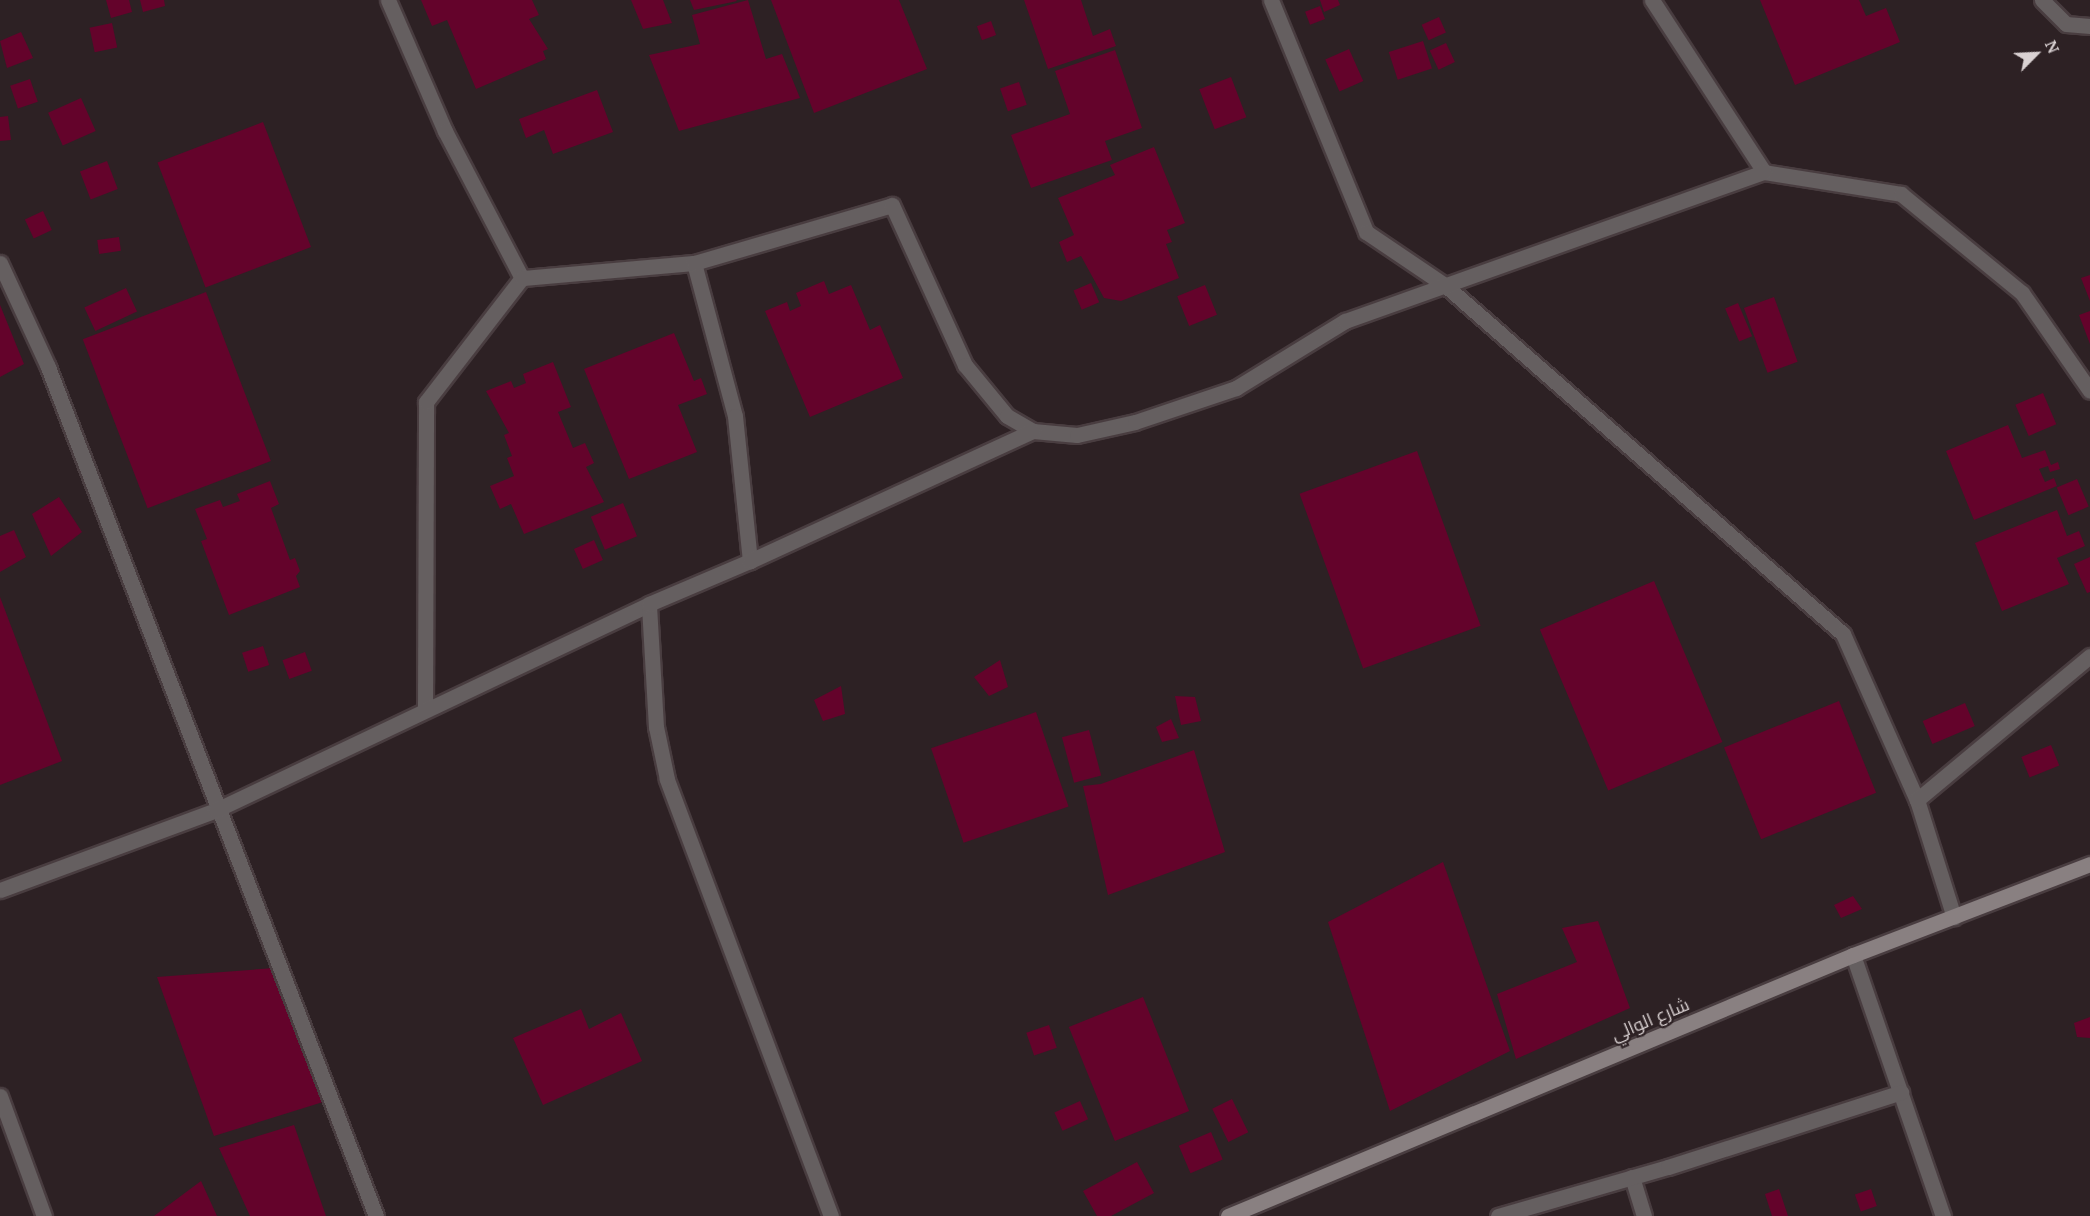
<!DOCTYPE html>
<meta charset="utf-8">
<style>
body{margin:0}
#map{position:relative;width:2090px;height:1216px;overflow:hidden;background:#2d2124;font-family:"PT Serif",Cairo,serif}
div>[style]{position:absolute}
.building>*{inset:0;background:#64032b;transform-origin:0 0}
.roads{filter:drop-shadow(2px 0 #493d40) drop-shadow(-2px 0 #493d40) drop-shadow(0 2px #493d40) drop-shadow(0 -2px #493d40)}
.street>*{height:15px;margin:-7.5px;padding:0 7.5px;transform-origin:7.5px;border-radius:7.5px;background:#655f60}
.secondary>*{height:15px;margin:-7.5px;padding:0 7.5px;transform-origin:7.5px;border-radius:7.5px;background:#898081}
span{translate:-50% -50%;white-space:nowrap;text-align:center;line-height:1.15;-webkit-text-stroke:4.5px #2d2124;paint-order:stroke}
.street-label{font-size:18px;color:#d9d1d2}
.north{position:absolute;left:2006px;top:24px;width:60px;height:60px;-webkit-text-stroke:4px #2d2124;paint-order:stroke;rotate:66deg;font-size:16px;font-weight:700;line-height:24px;text-align:center;color:#d9d1d2}
.north::after{content:'';display:block;margin:auto;width:21px;height:27px;background:#d9d1d2;clip-path:polygon(50% 0,100% 100%,50% 72%,0 100%)}
</style>
<div id="map">
<div class="building">
<div style="clip-path:polygon(106px 0,129px 0,132px 12px,111px 18px)"></div>
<div style="clip-path:polygon(140px 0,164px 0,165px 6px,143px 12px)"></div>
<div style="clip-path:polygon(421px 0,532px 0,539px 15px,529px 19px,548px 49px,543px 51px,546px 59px,476px 89px,447px 20px,432px 26px)"></div>
<div style="clip-path:polygon(631px 0,663px 0,672px 23px,643px 29px)"></div>
<div style="clip-path:polygon(690px 0,736px 0,737px 1px,694px 10px)"></div>
<div style="clip-path:polygon(748px 0,766px 59px,782px 54px,800px 98px,679px 131px,649px 55px,700px 44px,692px 15px)"></div>
<div style="clip-path:polygon(771px 0,899px 0,927px 69px,814px 113px)"></div>
<div style="clip-path:polygon(1024px 0,1081px 0,1093px 36px,1110px 29px,1116px 46px,1048px 69px)"></div>
<div style="clip-path:polygon(1320px 0,1338px 0,1340px 5px,1324px 12px)"></div>
<div style="clip-path:polygon(1760px 0,1859px 0,1866px 16px,1886px 8px,1900px 42px,1795px 85px)"></div>
<div style="left:1320px;top:6px;width:14px;height:16px;rotate:69deg"></div>
<div style="left:1439px;top:17px;width:17px;height:19px;rotate:66deg"></div>
<div style="left:991px;top:21px;width:15px;height:15px;rotate:70deg"></div>
<div style="left:112px;top:23px;width:25px;height:23px;rotate:78deg"></div>
<div style="clip-path:polygon(21px 32px,33px 58px,7px 68px,0 41px)"></div>
<div style="left:1423px;top:41px;width:29px;height:36px;rotate:72deg"></div>
<div style="left:1446px;top:43px;width:21px;height:18px;rotate:65deg"></div>
<div style="left:1349px;top:49px;width:35px;height:26px;rotate:66deg"></div>
<div style="clip-path:polygon(1115px 50px,1142px 128px,1105px 141px,1112px 160px,1031px 188px,1011px 135px,1070px 114px,1055px 71px)"></div>
<div style="left:1231px;top:77px;width:43px;height:34px;rotate:69deg"></div>
<div style="left:30px;top:79px;width:24px;height:21px;rotate:71deg"></div>
<div style="left:1019px;top:82px;width:24px;height:20px;rotate:71deg"></div>
<div style="clip-path:polygon(597px 90px,613px 132px,553px 154px,544px 130px,526px 138px,519px 119px)"></div>
<div style="left:81px;top:98px;width:36px;height:36px;rotate:66deg"></div>
<div style="clip-path:polygon(8px 116px,11px 140px,0 141px,0 117px)"></div>
<div style="left:263px;top:122px;width:134px;height:113px;rotate:69deg"></div>
<div style="clip-path:polygon(1154px 147px,1185px 223px,1167px 230px,1172px 242px,1166px 244px,1179px 278px,1121px 301px,1104px 298px,1081px 256px,1067px 262px,1059px 242px,1074px 235px,1058px 198px,1115px 175px,1110px 165px)"></div>
<div style="left:107px;top:161px;width:30px;height:29px;rotate:69deg"></div>
<div style="left:43px;top:211px;width:21px;height:20px;rotate:65deg"></div>
<div style="left:119px;top:237px;width:14px;height:22px;rotate:82deg"></div>
<div style="clip-path:polygon(2090px 275px,2090px 301px,2081px 278px)"></div>
<div style="clip-path:polygon(824px 281px,829px 294px,851px 285px,870px 330px,880px 325px,903px 378px,810px 417px,765px 311px,787px 302px,790px 311px,801px 306px,796px 293px)"></div>
<div style="left:1091px;top:283px;width:21px;height:19px;rotate:67deg"></div>
<div style="left:1205px;top:285px;width:32px;height:30px;rotate:68deg"></div>
<div style="left:126px;top:288px;width:26px;height:46px;rotate:65deg"></div>
<div style="left:206px;top:292px;width:181px;height:132px;rotate:69deg"></div>
<div style="left:1774px;top:297px;width:69px;height:32px;rotate:70deg"></div>
<div style="left:1738px;top:303px;width:36px;height:14px;rotate:67deg"></div>
<div style="clip-path:polygon(0 305px,24px 364px,0 377px)"></div>
<div style="clip-path:polygon(2090px 311px,2090px 344px,2079px 315px)"></div>
<div style="clip-path:polygon(674px 333px,694px 381px,701px 378px,707px 394px,678px 405px,697px 452px,629px 479px,584px 369px)"></div>
<div style="clip-path:polygon(553px 362px,571px 407px,558px 412px,573px 448px,585px 443px,594px 463px,586px 467px,604px 502px,524px 534px,511px 504px,500px 509px,490px 486px,514px 476px,507px 458px,512px 456px,504px 435px,509px 433px,486px 391px,511px 381px,514px 388px,526px 383px,523px 374px)"></div>
<div style="left:2043px;top:393px;width:34px;height:30px;rotate:67deg"></div>
<div style="clip-path:polygon(2008px 425px,2022px 458px,2045px 450px,2051px 465px,2058px 462px,2060px 469px,2050px 472px,2048px 466px,2039px 469px,2045px 482px,2054px 478px,2057px 486px,1974px 520px,1946px 451px)"></div>
<div style="left:1417px;top:451px;width:186px;height:125px;rotate:70deg"></div>
<div style="left:2077px;top:479px;width:30px;height:22px;rotate:67deg"></div>
<div style="clip-path:polygon(270px 481px,279px 504px,271px 508px,290px 560px,295px 558px,300px 571px,296px 576px,300px 587px,229px 615px,201px 541px,207px 539px,195px 509px,220px 500px,223px 507px,240px 501px,237px 494px)"></div>
<div style="clip-path:polygon(59px 497px,82px 532px,51px 556px,32px 514px)"></div>
<div style="left:623px;top:503px;width:36px;height:35px;rotate:67deg"></div>
<div style="clip-path:polygon(2057px 510px,2067px 536px,2079px 531px,2085px 546px,2057px 558px,2069px 584px,2002px 611px,1975px 543px)"></div>
<div style="clip-path:polygon(14px 530px,26px 557px,0 572px,0 536px)"></div>
<div style="left:594px;top:540px;width:22px;height:22px;rotate:66deg"></div>
<div style="clip-path:polygon(2090px 557px,2090px 592px,2087px 593px,2074px 564px)"></div>
<div style="left:1654px;top:581px;width:175px;height:124px;rotate:67deg"></div>
<div style="clip-path:polygon(0 597px,62px 761px,0 785px)"></div>
<div style="left:263px;top:646px;width:20px;height:22px;rotate:72deg"></div>
<div style="left:305px;top:652px;width:20px;height:24px;rotate:70deg"></div>
<div style="clip-path:polygon(1000px 660px,1008px 687px,989px 696px,974px 677px)"></div>
<div style="clip-path:polygon(841px 686px,845px 714px,823px 721px,814px 700px)"></div>
<div style="clip-path:polygon(1175px 696px,1195px 697px,1201px 721px,1181px 725px)"></div>
<div style="left:1839px;top:701px;width:99px;height:124px;rotate:68deg"></div>
<div style="left:1965px;top:703px;width:25px;height:46px;rotate:67deg"></div>
<div style="left:1036px;top:712px;width:100px;height:111px;rotate:71deg"></div>
<div style="clip-path:polygon(1171px 719px,1179px 738px,1162px 742px,1156px 727px)"></div>
<div style="left:1089px;top:730px;width:47px;height:28px;rotate:75deg"></div>
<div style="left:2051px;top:745px;width:22px;height:32px;rotate:68deg"></div>
<div style="clip-path:polygon(1194px 750px,1225px 852px,1108px 895px,1083px 786px,1101px 784px)"></div>
<div style="clip-path:polygon(1443px 862px,1510px 1051px,1390px 1111px,1328px 922px)"></div>
<div style="clip-path:polygon(1853px 896px,1862px 909px,1841px 918px,1834px 905px)"></div>
<div style="clip-path:polygon(1598px 921px,1630px 1008px,1516px 1059px,1497px 994px,1577px 962px,1562px 928px)"></div>
<div style="clip-path:polygon(274px 968px,323px 1102px,214px 1136px,157px 977px)"></div>
<div style="left:1143px;top:997px;width:123px;height:80px;rotate:68deg"></div>
<div style="clip-path:polygon(581px 1009px,589px 1029px,621px 1013px,642px 1061px,543px 1105px,513px 1038px)"></div>
<div style="clip-path:polygon(2090px 1017px,2090px 1038px,2077px 1037px,2074px 1023px)"></div>
<div style="left:1049px;top:1025px;width:24px;height:24px;rotate:71deg"></div>
<div style="left:1232px;top:1099px;width:37px;height:22px;rotate:64deg"></div>
<div style="left:1080px;top:1101px;width:20px;height:28px;rotate:66deg"></div>
<div style="clip-path:polygon(294px 1125px,326px 1216px,250px 1216px,219px 1148px)"></div>
<div style="left:1211px;top:1132px;width:30px;height:35px;rotate:67deg"></div>
<div style="clip-path:polygon(1137px 1162px,1154px 1193px,1111px 1216px,1097px 1216px,1083px 1191px)"></div>
<div style="clip-path:polygon(201px 1181px,217px 1216px,154px 1216px)"></div>
<div style="clip-path:polygon(1779px 1189px,1788px 1216px,1772px 1216px,1765px 1194px)"></div>
<div style="left:1871px;top:1189px;width:18px;height:17px;rotate:71deg"></div>
</div>
<div class="roads">
<div class="street">
<div style="left:388px;top:0;width:143px;rotate:66.5deg"></div>
<div style="left:445px;top:131px;width:166px;rotate:62.4deg"></div>
<div style="left:1271px;top:0;width:251px;rotate:67.7deg"></div>
<div style="left:1366px;top:232px;width:97px;rotate:34deg"></div>
<div style="left:1446px;top:286px;width:528px;rotate:41.24deg"></div>
<div style="left:1843px;top:634px;width:182px;rotate:66deg"></div>
<div style="left:1917px;top:800px;width:123px;rotate:72.5deg"></div>
<div style="left:1652px;top:0;width:205px;rotate:56.9deg"></div>
<div style="left:1764px;top:172px;width:139px;rotate:9.1deg"></div>
<div style="left:1901px;top:194px;width:156px;rotate:39.3deg"></div>
<div style="left:2022px;top:293px;width:119px;rotate:55.2deg"></div>
<div style="left:2042px;top:0;width:34px;rotate:45deg"></div>
<div style="left:2066px;top:24px;width:24px;rotate:5deg"></div>
<div style="left:0;top:263px;width:115px;rotate:65.2deg"></div>
<div style="left:48px;top:367px;width:910px;rotate:68.88deg"></div>
<div style="left:694px;top:263px;width:158px;rotate:75deg"></div>
<div style="left:735px;top:416px;width:146px;rotate:84.1deg"></div>
<div style="left:425px;top:710px;width:308px;rotate:-89.8deg"></div>
<div style="left:426px;top:402px;width:157px;rotate:-52.3deg"></div>
<div style="left:522px;top:278px;width:173px;rotate:-5deg"></div>
<div style="left:694px;top:263px;width:206px;rotate:-16.3deg"></div>
<div style="left:892px;top:205px;width:176px;rotate:65.5deg"></div>
<div style="left:965px;top:365px;width:66px;rotate:50.5deg"></div>
<div style="left:1007px;top:416px;width:30px;rotate:30deg"></div>
<div style="left:1033px;top:431px;width:44px;rotate:5.2deg"></div>
<div style="left:1077px;top:435px;width:59px;rotate:-12.6deg"></div>
<div style="left:1135px;top:422px;width:107px;rotate:-18.6deg"></div>
<div style="left:1236px;top:388px;width:128px;rotate:-31.6deg"></div>
<div style="left:1345px;top:321px;width:445px;rotate:-19.6deg"></div>
<div style="left:1917px;top:800px;width:225px;rotate:-39.8deg"></div>
<div style="left:0;top:890px;width:230px;rotate:-20.3deg"></div>
<div style="left:216px;top:810px;width:480px;rotate:-25.4deg"></div>
<div style="left:1853px;top:955px;width:276px;rotate:71deg"></div>
<div style="left:0;top:1096px;width:128px;rotate:69.9deg"></div>
<div style="left:1632px;top:1177px;width:41px;rotate:72.9deg"></div>
<div style="left:831px;top:1216px;width:467px;rotate:-110.6deg"></div>
<div style="left:667px;top:779px;width:53px;rotate:-101.9deg"></div>
<div style="left:656px;top:727px;width:123px;rotate:-93.3deg"></div>
<div style="left:649px;top:604px;width:110px;rotate:-23.1deg"></div>
<div style="left:750px;top:561px;width:311px;rotate:-24.7deg"></div>
<div style="left:1498px;top:1216px;width:177px;rotate:-16.1deg"></div>
<div style="left:1668px;top:1167px;width:245px;rotate:-17.8deg"></div>
</div>
<div class="secondary">
<div style="left:1228px;top:1216px;width:677px;rotate:-22.67deg"></div>
<div style="left:1853px;top:955px;width:254px;rotate:-21deg"></div>
</div>
</div>
<div class="street-label">
<span style="left:1650px;top:1019px;rotate:-23deg">شارع الوالي</span>
</div>
<div class="north">N</div>
</div>
